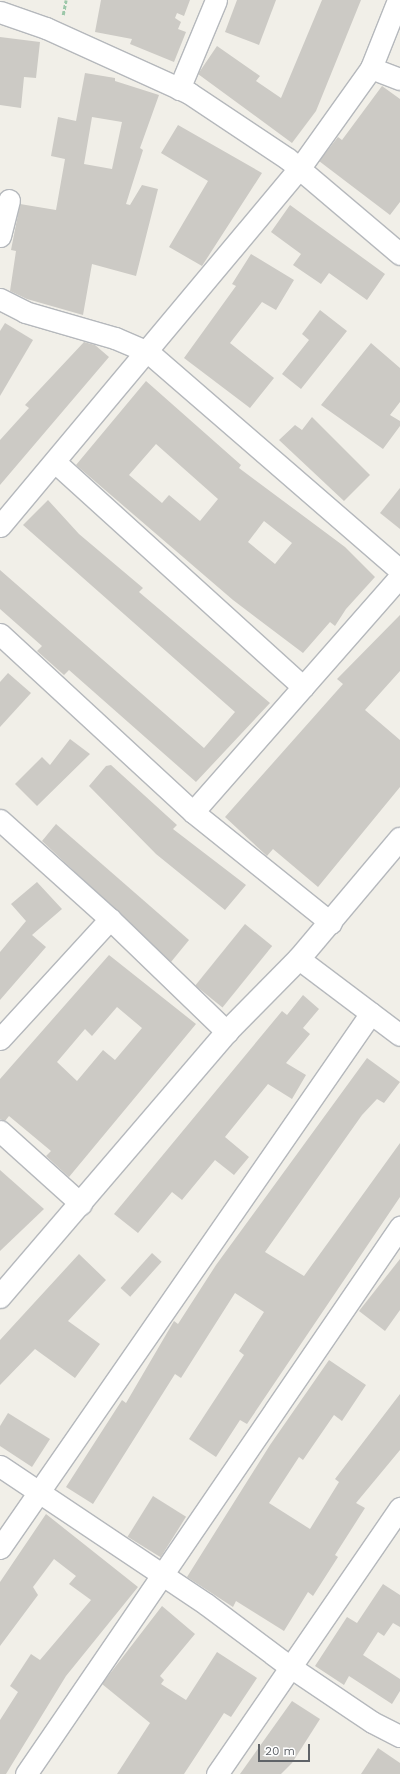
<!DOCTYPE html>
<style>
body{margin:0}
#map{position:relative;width:400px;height:1774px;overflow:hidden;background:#f1efe8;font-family:"Work Sans",sans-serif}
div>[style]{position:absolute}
.building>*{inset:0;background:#cccac5;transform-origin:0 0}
.path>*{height:2.5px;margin-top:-1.25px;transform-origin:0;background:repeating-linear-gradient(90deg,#9cc7a9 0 4px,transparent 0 6px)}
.roads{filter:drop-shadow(1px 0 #b5b8bc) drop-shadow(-1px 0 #b5b8bc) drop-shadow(0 1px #b5b8bc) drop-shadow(0 -1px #b5b8bc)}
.minor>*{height:21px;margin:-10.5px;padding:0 10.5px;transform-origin:10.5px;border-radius:10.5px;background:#fff}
.tertiary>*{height:22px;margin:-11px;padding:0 11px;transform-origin:11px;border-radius:11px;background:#fff}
span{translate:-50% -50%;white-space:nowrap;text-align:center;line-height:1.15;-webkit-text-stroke:3px #fff;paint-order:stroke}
.scale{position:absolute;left:258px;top:1744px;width:52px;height:18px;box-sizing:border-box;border:2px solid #5f6368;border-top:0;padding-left:5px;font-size:12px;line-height:14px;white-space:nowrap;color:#5f6368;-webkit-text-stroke:3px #fff;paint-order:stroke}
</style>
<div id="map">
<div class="building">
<div style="clip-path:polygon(101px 0,190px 0,184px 16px,177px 13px,175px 18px,181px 22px,178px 29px,186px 32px,174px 62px,130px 44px,132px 39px,95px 32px)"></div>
<div style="clip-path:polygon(237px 0,276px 0,259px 45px,225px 32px)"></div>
<div style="clip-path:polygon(322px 0,361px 0,316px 111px,292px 143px,198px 74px,217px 46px,260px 76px,256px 81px,281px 98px)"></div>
<div style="clip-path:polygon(0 37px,40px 42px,36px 78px,24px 77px,21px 108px,0 105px)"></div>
<div style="clip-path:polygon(evenodd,85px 73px,115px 78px,115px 81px,159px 95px,140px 148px,143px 150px,126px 204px,130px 205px,142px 185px,158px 189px,136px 276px,92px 264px,83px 315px,27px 299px,10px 291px,16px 251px,11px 250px,20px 204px,56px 210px,65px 159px,51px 156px,58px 117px,76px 121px,85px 73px,92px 117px,122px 122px,112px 169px,84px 164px,92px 117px)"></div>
<div style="clip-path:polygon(382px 86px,400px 99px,400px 202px,390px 215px,319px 161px,338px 137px,342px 140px)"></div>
<div style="clip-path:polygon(178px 125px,262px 173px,202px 266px,169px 247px,208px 181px,161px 153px)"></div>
<div style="clip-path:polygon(290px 205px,385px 274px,367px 300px,329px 273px,321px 284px,293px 265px,301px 254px,271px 232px)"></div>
<div style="clip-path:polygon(251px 254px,294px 280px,276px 310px,262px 302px,230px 343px,274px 378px,250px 408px,184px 358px,236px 286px,232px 284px)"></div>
<div style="clip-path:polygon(320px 310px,347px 331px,301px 389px,282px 374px,309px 340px,302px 334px)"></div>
<div style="clip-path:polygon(5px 323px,33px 340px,0 396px,0 331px)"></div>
<div style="clip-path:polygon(84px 342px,95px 345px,109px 357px,0 485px,0 440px,29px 408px,25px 405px)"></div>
<div style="clip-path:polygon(371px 343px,400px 368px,400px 402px,390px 415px,400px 421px,400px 426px,383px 449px,321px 405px)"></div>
<div style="clip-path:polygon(evenodd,146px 381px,241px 465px,239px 468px,345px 547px,375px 577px,346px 609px,335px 626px,330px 622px,303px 653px,233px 600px,76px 465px,146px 381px,156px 444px,218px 499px,200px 521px,169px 495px,162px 503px,129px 475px,156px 444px,146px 381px,264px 521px,292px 543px,275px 564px,248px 542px,264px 521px)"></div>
<div style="clip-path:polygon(312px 417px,370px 475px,344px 501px,279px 440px,295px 425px,302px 430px)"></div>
<div style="clip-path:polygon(400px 488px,400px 529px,380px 513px)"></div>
<div style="clip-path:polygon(48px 500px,79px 534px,143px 588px,139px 592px,270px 703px,196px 782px,69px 670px,64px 675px,37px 651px,42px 646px,0 609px,0 570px,204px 748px,235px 712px,23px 525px)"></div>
<div style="clip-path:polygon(400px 615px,400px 671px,365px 710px,400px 740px,400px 787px,318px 887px,273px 849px,267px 856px,225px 817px,343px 684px,337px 679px)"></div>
<div style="clip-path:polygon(8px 673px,31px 693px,0 727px,0 682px)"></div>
<div style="clip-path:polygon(70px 739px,90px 754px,37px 806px,15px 784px,42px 757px,50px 765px)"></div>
<div style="clip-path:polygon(111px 765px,177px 825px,173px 829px,246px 885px,225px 910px,156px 854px,89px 786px,106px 766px)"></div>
<div style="clip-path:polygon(56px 824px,189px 940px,171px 962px,42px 841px)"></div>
<div style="clip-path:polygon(37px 882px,62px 909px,32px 935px,46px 947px,0 1000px,0 952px,26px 921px,11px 904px)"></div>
<div style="left:245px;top:924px;width:35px;height:79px;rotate:39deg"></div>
<div style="clip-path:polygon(evenodd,109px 955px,196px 1024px,69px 1177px,46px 1156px,51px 1151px,9px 1116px,5px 1121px,0 1119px,0 1079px,109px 955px,117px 1007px,142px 1028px,115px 1060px,103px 1050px,77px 1081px,57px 1062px,85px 1029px,92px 1036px,117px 1007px)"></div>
<div style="clip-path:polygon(303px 995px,319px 1009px,303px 1028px,310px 1034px,286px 1063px,306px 1075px,292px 1099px,268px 1084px,225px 1137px,249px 1157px,234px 1175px,215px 1160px,182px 1200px,172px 1192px,138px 1233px,114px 1214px,282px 1011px,287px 1015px)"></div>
<div style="clip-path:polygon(367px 1058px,400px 1082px,384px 1103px,377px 1099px,362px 1115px,265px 1252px,304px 1276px,400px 1143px,400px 1197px,247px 1424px,240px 1420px,216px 1457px,189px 1439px,244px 1355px,239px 1351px,264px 1312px,235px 1293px,181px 1378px,175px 1374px,93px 1504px,66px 1487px,122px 1400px,126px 1403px,174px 1321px,178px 1324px,216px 1265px)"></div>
<div style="clip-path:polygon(0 1170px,44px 1209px,0 1251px)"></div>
<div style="left:152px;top:1253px;width:13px;height:47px;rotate:42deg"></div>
<div style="clip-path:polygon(79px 1254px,106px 1280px,68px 1321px,100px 1344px,75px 1378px,35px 1349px,0 1385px,0 1340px)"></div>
<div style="clip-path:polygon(400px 1259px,400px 1310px,385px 1331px,359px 1311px)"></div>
<div style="clip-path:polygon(329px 1360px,366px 1385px,342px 1421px,334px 1415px,303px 1460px,299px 1457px,269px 1503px,310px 1529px,339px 1482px,335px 1479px,400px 1394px,400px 1450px,356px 1503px,365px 1508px,335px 1555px,338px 1557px,313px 1596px,308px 1592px,284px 1631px,236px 1601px,233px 1607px,187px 1577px,270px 1445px)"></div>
<div style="clip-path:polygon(8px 1413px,50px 1439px,32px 1467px,0 1446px,0 1426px)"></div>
<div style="left:153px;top:1496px;width:39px;height:48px;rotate:32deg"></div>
<div style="clip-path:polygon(46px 1514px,138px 1587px,66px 1676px,6px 1774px,0 1774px,0 1720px,18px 1692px,10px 1686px,31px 1654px,40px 1660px,91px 1600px,69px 1584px,76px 1576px,54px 1559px,33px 1587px,38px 1595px,0 1646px,0 1582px)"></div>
<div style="clip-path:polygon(383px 1584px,400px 1595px,400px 1627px,393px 1623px,384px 1636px,378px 1632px,363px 1655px,400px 1679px,400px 1691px,392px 1704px,349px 1676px,344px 1685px,315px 1666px,347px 1617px,357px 1623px)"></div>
<div style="clip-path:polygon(162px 1606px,195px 1634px,160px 1676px,164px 1680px,161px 1684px,186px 1700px,217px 1652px,257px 1678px,231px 1717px,224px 1713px,184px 1774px,117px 1774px,150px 1723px,102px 1684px)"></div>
<div style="clip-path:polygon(292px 1701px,320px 1719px,292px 1763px,281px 1774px,240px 1774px)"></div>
<div style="clip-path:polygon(378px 1748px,400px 1763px,400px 1774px,361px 1774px)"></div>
</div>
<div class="path">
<div style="left:63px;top:15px;width:15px;rotate:-79deg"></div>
</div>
<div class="roads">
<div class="minor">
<div style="left:0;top:12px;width:49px;rotate:19.2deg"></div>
<div style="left:46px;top:28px;width:157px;rotate:24.4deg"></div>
<div style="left:189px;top:93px;width:119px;rotate:33.7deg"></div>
<div style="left:288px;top:159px;width:147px;rotate:40.3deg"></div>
<div style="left:371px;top:68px;width:31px;rotate:21deg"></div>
<div style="left:179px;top:89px;width:96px;rotate:-67.4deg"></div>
<div style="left:0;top:236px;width:37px;rotate:-76deg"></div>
<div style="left:0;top:299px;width:28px;rotate:27deg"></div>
<div style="left:25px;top:312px;width:94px;rotate:16.1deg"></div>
<div style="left:115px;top:338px;width:36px;rotate:23deg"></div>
<div style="left:148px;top:352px;width:333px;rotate:40.9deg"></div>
<div style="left:55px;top:462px;width:335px;rotate:42.2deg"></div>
<div style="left:0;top:526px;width:466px;rotate:-50.1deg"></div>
<div style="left:299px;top:169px;width:124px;rotate:-54.5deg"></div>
<div style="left:371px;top:68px;width:73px;rotate:-68.3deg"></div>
<div style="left:0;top:634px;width:263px;rotate:42.7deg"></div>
<div style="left:193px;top:812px;width:177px;rotate:38.8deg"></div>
<div style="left:193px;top:812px;width:314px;rotate:-48.7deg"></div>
<div style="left:0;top:820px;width:148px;rotate:42deg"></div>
<div style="left:110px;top:919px;width:163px;rotate:44deg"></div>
<div style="left:299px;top:959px;width:126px;rotate:37deg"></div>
<div style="left:0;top:1039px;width:163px;rotate:-47.5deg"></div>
<div style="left:0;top:1131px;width:109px;rotate:42deg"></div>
<div style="left:0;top:1466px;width:248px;rotate:33.8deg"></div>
<div style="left:206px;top:1604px;width:104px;rotate:36.8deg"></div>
<div style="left:289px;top:1666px;width:100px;rotate:34deg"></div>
<div style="left:372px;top:1722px;width:31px;rotate:27deg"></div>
<div style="left:0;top:1548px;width:651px;rotate:-55.26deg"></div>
<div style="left:26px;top:1774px;width:663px;rotate:-55.64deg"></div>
<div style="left:217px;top:1774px;width:323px;rotate:-55.5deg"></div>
</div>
<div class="tertiary">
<div style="left:0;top:1297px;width:349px;rotate:-49.4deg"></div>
<div style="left:227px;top:1032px;width:103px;rotate:-45.4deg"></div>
<div style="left:299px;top:959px;width:157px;rotate:-49.9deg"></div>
</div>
</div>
<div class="scale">20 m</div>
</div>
